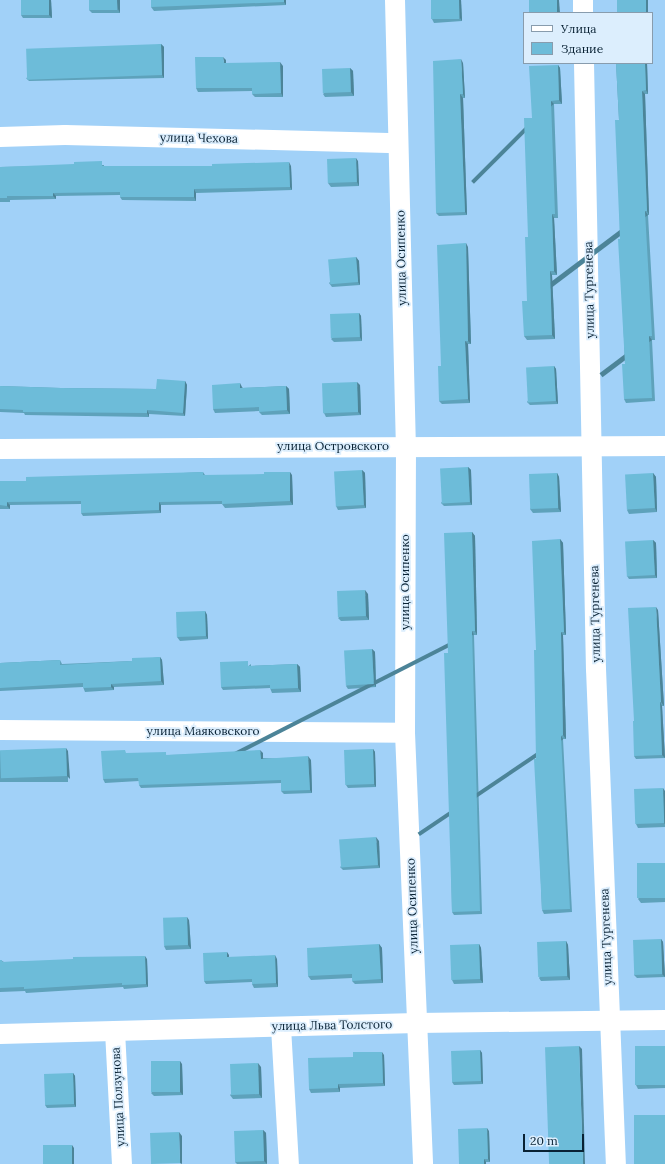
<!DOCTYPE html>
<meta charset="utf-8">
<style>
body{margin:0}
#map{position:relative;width:665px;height:1164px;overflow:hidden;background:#a1d1f8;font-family:Lora,serif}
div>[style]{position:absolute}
.minor>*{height:20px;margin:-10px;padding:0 10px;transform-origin:10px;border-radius:10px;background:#fff}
.wall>*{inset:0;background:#5ea2bb;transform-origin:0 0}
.shaded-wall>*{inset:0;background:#4c8498;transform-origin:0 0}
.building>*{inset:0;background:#6dbcd9;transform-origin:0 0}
span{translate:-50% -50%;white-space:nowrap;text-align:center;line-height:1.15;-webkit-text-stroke:3.5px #dceefd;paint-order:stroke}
.street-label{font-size:12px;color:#092234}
.legend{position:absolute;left:523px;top:12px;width:130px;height:52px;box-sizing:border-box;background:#dceefd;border:1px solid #889cad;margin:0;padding:5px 7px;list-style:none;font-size:12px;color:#092234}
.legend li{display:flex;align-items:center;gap:8px;height:20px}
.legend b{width:20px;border:1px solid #889cad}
.scale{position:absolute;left:523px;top:1134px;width:61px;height:18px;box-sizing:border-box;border:2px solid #092234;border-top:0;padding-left:5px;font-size:12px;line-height:14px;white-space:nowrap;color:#092234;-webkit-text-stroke:3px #dceefd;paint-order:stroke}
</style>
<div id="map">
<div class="minor">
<div style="left:395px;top:0;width:446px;rotate:88.6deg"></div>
<div style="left:406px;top:446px;width:287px;rotate:90.2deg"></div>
<div style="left:405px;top:733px;width:431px;rotate:87.6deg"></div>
<div style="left:583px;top:0;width:13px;rotate:90deg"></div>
<div style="left:584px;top:63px;width:606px;rotate:88.87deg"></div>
<div style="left:596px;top:669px;width:495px;rotate:87.7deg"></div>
<div style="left:0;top:137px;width:65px;rotate:-1.8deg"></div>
<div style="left:65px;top:135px;width:333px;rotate:1.4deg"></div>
<div style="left:0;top:449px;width:665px;rotate:-0.26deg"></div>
<div style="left:0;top:730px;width:405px;rotate:0.4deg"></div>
<div style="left:281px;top:1027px;width:137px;rotate:86.7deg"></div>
<div style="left:115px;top:1031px;width:133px;rotate:87deg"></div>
<div style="left:0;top:1034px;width:417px;rotate:-1.5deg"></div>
<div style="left:417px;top:1023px;width:248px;rotate:-0.7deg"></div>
</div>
<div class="wall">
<div style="clip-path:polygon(21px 0,51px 0,52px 18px,23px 18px,21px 15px)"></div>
<div style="clip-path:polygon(120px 0,120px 13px,92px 13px,89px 10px)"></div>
<div style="clip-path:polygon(151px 0,286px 0,286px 5px,154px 11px,151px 7px)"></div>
<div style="clip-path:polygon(461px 0,462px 21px,434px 23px,432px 19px)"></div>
<div style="clip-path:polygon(161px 44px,164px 47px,164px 78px,29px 81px,26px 78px)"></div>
<div style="clip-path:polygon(226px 60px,226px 63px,283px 66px,283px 97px,255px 97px,252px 94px,252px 91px,198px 92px,196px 88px)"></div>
<div style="clip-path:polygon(463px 63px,465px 98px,463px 98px,467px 215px,439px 216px,436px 213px)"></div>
<div style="clip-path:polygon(616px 63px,647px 63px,648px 94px,645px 94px,649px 215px,648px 215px,655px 340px,652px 340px,655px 401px,626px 403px,624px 399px,625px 364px,620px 239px,619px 120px)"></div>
<div style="clip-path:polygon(558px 65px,560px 68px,562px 104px,554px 104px,558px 218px,554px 218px,557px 275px,552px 275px,555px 339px,527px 340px,524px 336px,527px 301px,528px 237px,532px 118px)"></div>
<div style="clip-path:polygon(350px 68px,353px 71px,354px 96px,325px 97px,323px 94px)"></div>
<div style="clip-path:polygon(358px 161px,359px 186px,331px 187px,328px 183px)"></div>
<div style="clip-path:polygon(104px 165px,104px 166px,291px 166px,292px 190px,196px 193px,196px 201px,122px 200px,120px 197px,120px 195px,56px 196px,56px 199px,10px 200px,10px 202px,0 202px,0 167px)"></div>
<div style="clip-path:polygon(468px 247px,471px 344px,468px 344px,470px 403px,442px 404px,439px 401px,441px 366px)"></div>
<div style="clip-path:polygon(356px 257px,359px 261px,360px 285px,332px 287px,329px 283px)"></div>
<div style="clip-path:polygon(359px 313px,361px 316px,362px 341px,334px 342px,331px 339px)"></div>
<div style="clip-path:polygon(554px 366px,556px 369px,558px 404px,530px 405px,527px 402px)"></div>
<div style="clip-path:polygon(185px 381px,187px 385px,185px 416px,149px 414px,149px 417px,25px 415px,24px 413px,0 412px,0 386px,61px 388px,156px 389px)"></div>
<div style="clip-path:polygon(360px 385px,361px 415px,326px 417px,324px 413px)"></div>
<div style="clip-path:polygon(286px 386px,289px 389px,290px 414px,262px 415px,259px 412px,259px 411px,215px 413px,213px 409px,242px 387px,243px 388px)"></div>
<div style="clip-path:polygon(468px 467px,471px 470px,472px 505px,444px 506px,441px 503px)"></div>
<div style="clip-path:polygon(362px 470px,365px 473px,366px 508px,338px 510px,336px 506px)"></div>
<div style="clip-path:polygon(203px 472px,205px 475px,292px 475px,293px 505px,225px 508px,222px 504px,161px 505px,161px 513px,83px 516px,81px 513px,81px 504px,10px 505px,10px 509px,0 509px,0 481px,26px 481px)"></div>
<div style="clip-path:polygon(557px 473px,559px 477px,561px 512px,533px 513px,530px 509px)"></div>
<div style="clip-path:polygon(653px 473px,656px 477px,657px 512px,629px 514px,627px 510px)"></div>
<div style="clip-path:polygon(472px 532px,475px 536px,477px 635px,474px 635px,482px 914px,454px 915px,452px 912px,448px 653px)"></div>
<div style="clip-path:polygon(560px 539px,563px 543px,566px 635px,563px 635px,566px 739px,563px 739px,572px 912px,544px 914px,542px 910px,536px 759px,536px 650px)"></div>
<div style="clip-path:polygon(653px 540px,656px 543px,657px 578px,629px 579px,627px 576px)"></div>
<div style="clip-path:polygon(368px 594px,369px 620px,341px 621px,338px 618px)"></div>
<div style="clip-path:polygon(658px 610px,664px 706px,662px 706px,665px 758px,636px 759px,634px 756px,634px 721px)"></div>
<div style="clip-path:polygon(205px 611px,207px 615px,208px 639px,180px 641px,177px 637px)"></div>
<div style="clip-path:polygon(372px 649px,375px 652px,376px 687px,348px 689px,346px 686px)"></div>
<div style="clip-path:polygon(160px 657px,162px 660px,164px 685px,114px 687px,114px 690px,85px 692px,83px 687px,0 691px,0 663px,60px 660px,62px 664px,132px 661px)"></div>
<div style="clip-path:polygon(251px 664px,251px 666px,297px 664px,300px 667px,301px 692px,272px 693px,270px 688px,223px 690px,221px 687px)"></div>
<div style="clip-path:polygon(373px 749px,375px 752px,376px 787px,348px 788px,346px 785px)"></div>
<div style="left:0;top:751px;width:68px;height:31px"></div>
<div style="clip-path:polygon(128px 753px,168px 755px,263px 753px,263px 758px,311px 760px,312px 793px,284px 794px,281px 791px,281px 783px,141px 788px,139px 785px,139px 781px,105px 783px,103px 779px)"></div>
<div style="clip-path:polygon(665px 791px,665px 827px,638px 828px,636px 824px)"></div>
<div style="clip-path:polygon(379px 841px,380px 868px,343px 870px,340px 867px)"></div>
<div style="clip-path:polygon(665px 863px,665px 902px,641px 903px,638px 899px)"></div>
<div style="clip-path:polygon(189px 920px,191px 949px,166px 950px,164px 946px)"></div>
<div style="clip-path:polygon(661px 939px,663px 942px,665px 977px,637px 978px,634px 975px)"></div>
<div style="clip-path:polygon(566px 941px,568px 945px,570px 980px,541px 981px,539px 978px)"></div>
<div style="clip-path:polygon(379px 944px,382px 948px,383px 983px,355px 984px,352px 981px,352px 978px,311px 980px,308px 976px)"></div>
<div style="clip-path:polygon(479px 944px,481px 948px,483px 983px,454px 984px,452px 980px)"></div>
<div style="clip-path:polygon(229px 955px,229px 957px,277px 959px,278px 987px,254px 988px,252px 984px,252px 982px,206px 984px,204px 981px)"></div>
<div style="clip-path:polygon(147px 959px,148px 987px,124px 989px,123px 987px,26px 993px,25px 991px,0 992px,0 960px,4px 962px)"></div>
<div style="clip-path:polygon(665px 1046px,665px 1088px,638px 1089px,636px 1085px)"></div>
<div style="clip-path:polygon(480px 1050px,482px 1053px,483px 1084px,454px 1085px,452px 1082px)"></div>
<div style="clip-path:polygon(384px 1055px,385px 1086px,340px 1088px,340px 1092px,311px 1093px,309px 1089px,353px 1057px)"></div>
<div style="clip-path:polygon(182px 1064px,183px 1095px,154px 1096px,151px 1093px)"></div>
<div style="clip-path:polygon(261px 1067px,262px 1098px,233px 1099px,230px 1095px)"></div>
<div style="clip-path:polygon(73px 1073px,75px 1076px,76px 1107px,47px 1108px,45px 1105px)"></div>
<div style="clip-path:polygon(263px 1130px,266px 1133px,267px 1164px,237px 1164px,235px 1162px)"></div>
<div style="clip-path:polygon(489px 1131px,490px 1162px,486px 1162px,486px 1164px,459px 1164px)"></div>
</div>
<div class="shaded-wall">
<div style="clip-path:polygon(49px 0,51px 0,52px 18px,49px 15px)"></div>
<div style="clip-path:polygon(117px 0,120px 0,120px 13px,118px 9px)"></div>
<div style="clip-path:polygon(284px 0,286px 0,286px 5px,284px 2px)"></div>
<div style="clip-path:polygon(459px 0,461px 0,462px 21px,460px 18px)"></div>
<div style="clip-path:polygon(557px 0,559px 0,560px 13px,557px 13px)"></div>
<div style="left:646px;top:0;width:2px;height:13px"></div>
<div style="clip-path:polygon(161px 44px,164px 47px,164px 78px,162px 75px)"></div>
<div style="clip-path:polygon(223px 57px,226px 60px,226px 66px,224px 63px)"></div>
<div style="clip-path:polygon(461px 59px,463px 63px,465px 98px,463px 94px)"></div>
<div style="clip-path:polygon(280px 62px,283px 66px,283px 97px,281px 93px)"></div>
<div style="clip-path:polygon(645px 63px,647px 63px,648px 94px,646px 90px)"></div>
<div style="clip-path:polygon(558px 65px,560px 68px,562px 104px,559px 100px)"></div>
<div style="clip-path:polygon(350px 68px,353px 71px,354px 96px,351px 92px)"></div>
<div style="clip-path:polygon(642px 91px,645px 94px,649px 215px,647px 211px)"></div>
<div style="clip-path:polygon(460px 94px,463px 98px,467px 215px,465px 212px)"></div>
<div style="left:551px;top:101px;width:4px;height:113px;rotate:45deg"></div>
<div style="clip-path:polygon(356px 158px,358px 161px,359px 186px,357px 182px)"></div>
<div style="clip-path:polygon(289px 162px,291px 166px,292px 190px,290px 187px)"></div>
<div style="clip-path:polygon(194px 189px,196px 193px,196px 201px,194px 197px)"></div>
<div style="clip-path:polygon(53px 193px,56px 196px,56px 199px,53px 196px)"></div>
<div style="left:645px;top:211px;width:5px;height:125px;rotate:53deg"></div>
<div style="clip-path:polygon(552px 214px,554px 218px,557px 275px,554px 271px)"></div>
<div style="clip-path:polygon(466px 243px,468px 247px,471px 344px,468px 341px)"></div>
<div style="clip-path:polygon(356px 257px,359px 261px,360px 285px,358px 282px)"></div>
<div style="clip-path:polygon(550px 271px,552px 275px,555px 339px,552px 335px)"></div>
<div style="clip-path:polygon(359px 313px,361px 316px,362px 341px,360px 337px)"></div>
<div style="left:649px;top:336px;width:5px;height:62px;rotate:53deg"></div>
<div style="clip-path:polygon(465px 341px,468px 344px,470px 403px,468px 399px)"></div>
<div style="clip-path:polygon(554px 366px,556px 369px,558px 404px,556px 401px)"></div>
<div style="clip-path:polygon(185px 381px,187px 385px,185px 416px,183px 413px)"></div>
<div style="clip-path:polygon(357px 382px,360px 385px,361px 415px,358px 412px)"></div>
<div style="clip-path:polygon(240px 383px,242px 387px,243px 392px,240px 388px)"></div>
<div style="clip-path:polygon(286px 386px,289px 389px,290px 414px,287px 410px)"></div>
<div style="clip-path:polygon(147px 410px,149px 414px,149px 417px,147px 413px)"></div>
<div style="clip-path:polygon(468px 467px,471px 470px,472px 505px,470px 502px)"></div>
<div style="clip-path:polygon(362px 470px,365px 473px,366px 508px,364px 505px)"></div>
<div style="clip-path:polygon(290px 472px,292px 475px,293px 505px,290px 501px)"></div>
<div style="clip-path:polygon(557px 473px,559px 477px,561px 512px,558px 508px)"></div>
<div style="clip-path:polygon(653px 473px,656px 477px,657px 512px,655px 508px)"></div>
<div style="clip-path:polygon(7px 502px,10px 505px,10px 509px,7px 506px)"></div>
<div style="clip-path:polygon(159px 502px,161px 505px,161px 513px,159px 510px)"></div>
<div style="clip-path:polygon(472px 532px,475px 536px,477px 635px,475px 631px)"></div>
<div style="clip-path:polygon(560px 539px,563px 543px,566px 635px,564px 632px)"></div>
<div style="clip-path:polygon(653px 540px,656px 543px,657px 578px,655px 575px)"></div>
<div style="clip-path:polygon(365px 590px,368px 594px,369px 620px,366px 616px)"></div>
<div style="clip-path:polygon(656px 607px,658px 610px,664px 706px,661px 702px)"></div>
<div style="clip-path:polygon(205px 611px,207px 615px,208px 639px,206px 636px)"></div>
<div style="left:472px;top:631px;width:4px;height:280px;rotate:63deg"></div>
<div style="clip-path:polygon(561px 632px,563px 635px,566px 739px,563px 735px)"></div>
<div style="clip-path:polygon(372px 649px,375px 652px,376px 687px,374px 684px)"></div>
<div style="clip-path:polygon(160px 657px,162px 660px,164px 685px,161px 681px)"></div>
<div style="clip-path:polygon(297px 664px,300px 667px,301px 692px,298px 688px)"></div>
<div style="clip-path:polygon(111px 684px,114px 687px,114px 690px,111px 687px)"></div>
<div style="clip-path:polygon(660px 702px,662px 706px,665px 758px,662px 755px)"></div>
<div style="left:561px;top:736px;width:4px;height:173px;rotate:56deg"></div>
<div style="clip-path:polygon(66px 748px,68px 751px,70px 779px,67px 776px)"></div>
<div style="clip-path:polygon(373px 749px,375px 752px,376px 787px,374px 784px)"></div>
<div style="clip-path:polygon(260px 750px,263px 753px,263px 762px,261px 759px)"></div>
<div style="clip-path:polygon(308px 756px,311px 760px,312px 793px,310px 790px)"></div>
<div style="clip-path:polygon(663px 788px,665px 791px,665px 824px,664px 823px)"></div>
<div style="clip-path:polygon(376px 837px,379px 841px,380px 868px,378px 865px)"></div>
<div style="clip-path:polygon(187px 917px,189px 920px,191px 949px,188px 945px)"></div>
<div style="clip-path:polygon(661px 939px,663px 942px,665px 977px,662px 974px)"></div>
<div style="clip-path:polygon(566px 941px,568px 945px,570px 980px,567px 976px)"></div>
<div style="clip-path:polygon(379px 944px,382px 948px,383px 983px,381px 979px)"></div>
<div style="clip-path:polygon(479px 944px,481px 948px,483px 983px,480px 979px)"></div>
<div style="clip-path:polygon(227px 952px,229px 955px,229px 961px,227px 957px)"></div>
<div style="clip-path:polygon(275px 955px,277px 959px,278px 987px,276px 983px)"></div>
<div style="clip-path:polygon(145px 956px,147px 959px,148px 987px,146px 984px)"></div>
<div style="clip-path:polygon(579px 1046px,582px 1049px,585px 1164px,583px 1164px)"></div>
<div style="clip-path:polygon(480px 1050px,482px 1053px,483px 1084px,481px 1081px)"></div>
<div style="clip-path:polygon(382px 1052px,384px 1055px,385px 1086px,383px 1083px)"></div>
<div style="clip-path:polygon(180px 1061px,182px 1064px,183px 1095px,180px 1092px)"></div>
<div style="clip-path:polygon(258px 1063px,261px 1067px,262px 1098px,259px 1094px)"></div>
<div style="clip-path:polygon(73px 1073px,75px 1076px,76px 1107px,74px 1104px)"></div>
<div style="clip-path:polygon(338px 1084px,340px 1088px,340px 1092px,338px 1088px)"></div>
<div style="clip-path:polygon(487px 1128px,489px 1131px,490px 1162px,488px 1159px)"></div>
<div style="clip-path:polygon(263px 1130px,266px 1133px,267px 1164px,264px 1161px)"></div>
<div style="clip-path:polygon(179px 1132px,182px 1136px,182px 1164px,180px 1163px)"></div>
<div style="clip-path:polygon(72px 1145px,74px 1148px,74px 1164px,72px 1164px)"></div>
<div style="clip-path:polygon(484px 1159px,486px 1162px,486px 1164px,484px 1164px)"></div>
</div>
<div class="building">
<div style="left:21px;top:0;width:28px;height:15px"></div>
<div style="left:89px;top:0;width:28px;height:10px"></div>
<div style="clip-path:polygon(151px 0,284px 0,284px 2px,151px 7px)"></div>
<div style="left:431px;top:0;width:28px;height:19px"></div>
<div style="left:529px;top:0;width:28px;height:13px"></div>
<div style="left:617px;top:0;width:29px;height:13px"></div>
<div style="left:161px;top:44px;width:31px;height:135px;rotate:88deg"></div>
<div style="clip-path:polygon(195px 57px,223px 57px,224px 63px,280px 62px,281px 93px,252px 94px,252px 88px,196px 88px)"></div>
<div style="clip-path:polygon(461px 59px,463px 94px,460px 94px,465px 212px,436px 213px,433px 61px)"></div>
<div style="clip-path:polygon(616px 63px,645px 63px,646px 90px,642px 91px,647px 211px,645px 211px,652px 336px,649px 336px,652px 398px,624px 399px,622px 364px,625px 364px,618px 239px,620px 239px,615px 120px,619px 120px)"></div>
<div style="clip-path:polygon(558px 65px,559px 100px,551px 101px,555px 214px,552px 214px,554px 271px,550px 271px,552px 335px,524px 336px,522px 301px,527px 301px,525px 237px,528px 237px,524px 118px,532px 118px,529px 66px)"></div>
<div style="left:350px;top:68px;width:24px;height:28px;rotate:88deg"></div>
<div style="left:356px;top:158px;width:24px;height:29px;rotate:88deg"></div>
<div style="clip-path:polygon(102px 161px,102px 166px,212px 166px,212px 164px,289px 162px,290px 187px,194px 189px,194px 197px,120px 197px,120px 192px,53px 193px,53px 196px,7px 196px,7px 198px,0 198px,0 167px,74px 164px,74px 162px)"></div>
<div style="clip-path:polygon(466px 243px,468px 341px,465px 341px,468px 399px,439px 401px,438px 366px,441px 366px,437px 245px)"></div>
<div style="left:356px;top:257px;width:25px;height:28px;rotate:85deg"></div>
<div style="left:359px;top:313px;width:24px;height:29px;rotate:88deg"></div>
<div style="left:554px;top:366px;width:35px;height:28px;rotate:87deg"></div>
<div style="clip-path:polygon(157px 379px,185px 381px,183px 413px,147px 410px,147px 413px,23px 412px,23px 410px,0 409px,0 386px,61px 388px,156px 389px)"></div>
<div style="left:357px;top:382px;width:30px;height:35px;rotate:88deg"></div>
<div style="clip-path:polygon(240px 383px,240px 388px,286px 386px,287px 410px,259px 412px,259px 407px,213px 409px,212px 385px)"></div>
<div style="left:468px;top:467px;width:35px;height:28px;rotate:87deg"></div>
<div style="left:362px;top:470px;width:35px;height:28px;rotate:87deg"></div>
<div style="clip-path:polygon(203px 472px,203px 475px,264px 474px,264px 472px,290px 472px,290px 501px,222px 504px,222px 501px,159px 502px,159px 510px,81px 513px,81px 501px,7px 502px,7px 506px,0 505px,0 481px,26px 481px,26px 477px)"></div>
<div style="left:557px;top:473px;width:35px;height:28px;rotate:88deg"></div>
<div style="left:653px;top:473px;width:35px;height:28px;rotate:87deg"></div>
<div style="clip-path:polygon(472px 532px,475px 631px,472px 631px,480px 911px,452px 912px,444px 653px,448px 653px,444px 533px)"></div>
<div style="clip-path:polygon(560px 539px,564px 632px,561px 632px,563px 735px,561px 736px,570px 909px,542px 910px,534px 759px,536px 759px,534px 650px,536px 650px,532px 541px)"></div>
<div style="left:653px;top:540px;width:35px;height:28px;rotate:87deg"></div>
<div style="left:365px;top:590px;width:26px;height:28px;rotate:88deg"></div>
<div style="clip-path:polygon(656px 607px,661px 702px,660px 702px,662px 755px,634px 756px,633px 721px,634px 721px,628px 608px)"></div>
<div style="left:205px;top:611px;width:25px;height:29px;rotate:88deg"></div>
<div style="left:372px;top:649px;width:35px;height:28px;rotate:87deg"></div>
<div style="clip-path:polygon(160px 657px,161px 681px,111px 684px,111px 687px,83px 688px,83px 683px,0 688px,0 663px,60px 660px,60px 665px,132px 661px,132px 658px)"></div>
<div style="clip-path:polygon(248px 661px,248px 666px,297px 664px,298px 688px,270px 689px,270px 685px,221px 687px,220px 662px)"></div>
<div style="left:66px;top:748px;width:28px;height:66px;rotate:88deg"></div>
<div style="left:373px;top:749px;width:35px;height:29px;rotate:88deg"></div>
<div style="clip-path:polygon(125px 750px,126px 753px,166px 752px,166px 755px,260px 750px,261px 759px,308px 756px,310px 790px,281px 791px,281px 780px,139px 785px,138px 778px,103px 779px,101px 751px)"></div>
<div style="left:663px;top:788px;width:35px;height:29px;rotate:88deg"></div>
<div style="left:376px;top:837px;width:28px;height:37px;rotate:86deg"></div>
<div style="left:665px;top:863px;width:35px;height:28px;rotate:90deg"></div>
<div style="left:187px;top:917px;width:28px;height:24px;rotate:88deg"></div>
<div style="left:661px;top:939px;width:35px;height:28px;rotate:88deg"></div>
<div style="left:566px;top:941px;width:35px;height:29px;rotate:88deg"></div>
<div style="clip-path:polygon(379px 944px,381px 979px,352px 981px,352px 974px,308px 976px,307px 948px)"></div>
<div style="left:479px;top:944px;width:35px;height:29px;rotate:88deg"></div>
<div style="clip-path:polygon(227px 952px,227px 957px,275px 955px,276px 983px,252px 984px,252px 979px,204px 981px,203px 953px)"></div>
<div style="clip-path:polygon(145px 956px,146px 984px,122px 985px,122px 983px,24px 989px,24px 987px,0 988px,0 960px,2px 960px,2px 962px,73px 959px,73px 957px)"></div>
<div style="left:579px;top:1046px;width:118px;height:34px;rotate:88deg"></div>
<div style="left:665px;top:1046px;width:39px;height:30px;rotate:90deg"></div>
<div style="left:480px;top:1050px;width:31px;height:29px;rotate:88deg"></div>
<div style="clip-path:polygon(353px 1052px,382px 1052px,383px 1083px,338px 1084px,338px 1088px,309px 1089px,308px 1058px,353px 1057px)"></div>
<div style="left:180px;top:1061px;width:31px;height:29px;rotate:90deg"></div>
<div style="left:258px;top:1063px;width:31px;height:28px;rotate:88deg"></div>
<div style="left:73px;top:1073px;width:31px;height:29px;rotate:88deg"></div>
<div style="left:665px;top:1115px;width:49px;height:31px;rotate:90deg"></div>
<div style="clip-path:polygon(487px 1128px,488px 1159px,484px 1159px,484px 1164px,459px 1164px,458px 1129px)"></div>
<div style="left:263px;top:1130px;width:31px;height:29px;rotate:88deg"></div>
<div style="left:179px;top:1132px;width:31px;height:29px;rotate:88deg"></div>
<div style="left:72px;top:1145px;width:19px;height:29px;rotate:90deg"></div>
</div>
<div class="street-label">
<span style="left:199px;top:138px;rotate:1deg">улица Чехова</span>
<span style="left:401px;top:258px;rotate:-91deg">улица Осипенко</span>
<span style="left:589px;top:290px;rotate:-91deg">улица Тургенева</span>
<span style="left:333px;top:446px">улица Островского</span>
<span style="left:405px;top:582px;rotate:-90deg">улица Осипенко</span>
<span style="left:595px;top:614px;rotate:-91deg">улица Тургенева</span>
<span style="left:203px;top:731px">улица Маяковского</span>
<span style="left:412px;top:906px;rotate:-92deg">улица Осипенко</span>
<span style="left:606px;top:937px;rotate:-92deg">улица Тургенева</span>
<span style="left:332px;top:1025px;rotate:-1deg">улица Льва Толстого</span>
<span style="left:118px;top:1097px;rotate:-93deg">улица Ползунова</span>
</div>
<ul class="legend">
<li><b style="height:5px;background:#fff"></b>Улица</li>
<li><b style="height:11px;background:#6dbcd9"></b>Здание</li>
</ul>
<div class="scale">20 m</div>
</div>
